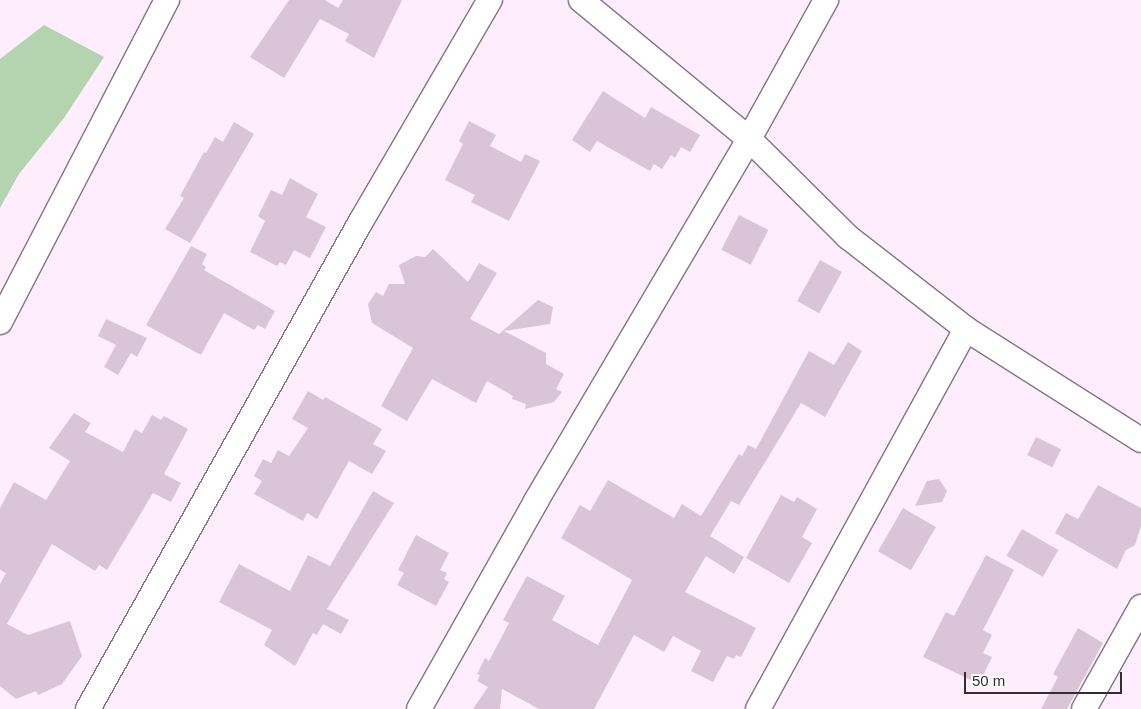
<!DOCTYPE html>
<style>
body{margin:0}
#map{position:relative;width:1141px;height:709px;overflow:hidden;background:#feedfc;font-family:Helvetica,sans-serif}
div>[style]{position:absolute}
.green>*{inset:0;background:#b3d4af}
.building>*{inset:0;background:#d9c5d7;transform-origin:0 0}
.roads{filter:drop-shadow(1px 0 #867484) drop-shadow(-1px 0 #867484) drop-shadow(0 1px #867484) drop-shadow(0 -1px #867484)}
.minor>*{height:24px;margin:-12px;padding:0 12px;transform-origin:12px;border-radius:12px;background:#fff}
span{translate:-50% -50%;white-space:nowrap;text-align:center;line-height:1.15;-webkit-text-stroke:4.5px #fff;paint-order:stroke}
.scale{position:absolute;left:964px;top:672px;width:158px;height:22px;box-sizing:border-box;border:2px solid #352d34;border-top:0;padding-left:6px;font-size:15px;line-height:18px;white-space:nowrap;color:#352d34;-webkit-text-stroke:4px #fff;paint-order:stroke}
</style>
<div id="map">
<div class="green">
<div style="clip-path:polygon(44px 25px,104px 57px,64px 118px,19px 174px,0 208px,0 59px)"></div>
</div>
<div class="building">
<div style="clip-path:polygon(289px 0,325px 0,338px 8px,343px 0,402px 0,374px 58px,345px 41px,349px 34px,320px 19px,284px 78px,250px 57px)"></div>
<div style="clip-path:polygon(603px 91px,645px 118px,651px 107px,700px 135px,690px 152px,681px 147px,675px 158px,671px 155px,662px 169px,654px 164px,650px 171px,597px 141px,590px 152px,572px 140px)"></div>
<div style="clip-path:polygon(469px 121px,496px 135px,490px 146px,521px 162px,525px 154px,540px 161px,509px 221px,471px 202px,475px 195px,445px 180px,463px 144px,459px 141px)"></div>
<div style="clip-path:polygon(234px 122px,254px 134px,190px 243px,165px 229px,184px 198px,180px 196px,204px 152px,206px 153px,215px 137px,223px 142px)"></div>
<div style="clip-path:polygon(290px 178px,318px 194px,306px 217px,326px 227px,310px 258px,294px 250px,286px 265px,280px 262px,277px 266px,250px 252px,265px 221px,258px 216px,271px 190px,282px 195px)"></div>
<div style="left:739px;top:215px;width:33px;height:39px;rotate:27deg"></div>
<div style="clip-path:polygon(191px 246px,207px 254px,202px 264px,206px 267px,204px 270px,275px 311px,265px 329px,258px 325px,254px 330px,224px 313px,201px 355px,146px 325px)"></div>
<div style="clip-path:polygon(433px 249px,468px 282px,479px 263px,497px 273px,470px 319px,499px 334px,538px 300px,553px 307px,550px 324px,504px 331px,546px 353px,546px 364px,564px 374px,556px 389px,562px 392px,554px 402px,525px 409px,526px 404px,512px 399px,513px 396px,487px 381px,476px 403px,432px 379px,407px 421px,381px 406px,413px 348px,372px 323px,368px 304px,376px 292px,383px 296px,389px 284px,405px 284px,399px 265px,416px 256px,425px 257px)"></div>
<div style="left:820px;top:260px;width:25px;height:47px;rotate:29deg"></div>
<div style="clip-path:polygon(106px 319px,147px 338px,137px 357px,131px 353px,118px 375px,104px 367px,116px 345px,98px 336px)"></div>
<div style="clip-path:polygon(848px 342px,862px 351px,825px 417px,801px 403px,739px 505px,731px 501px,710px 536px,744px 557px,734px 574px,706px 556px,685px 592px,756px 628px,741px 657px,736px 655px,734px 659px,727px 656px,713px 682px,691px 671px,701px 651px,673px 636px,664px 652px,634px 635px,594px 709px,539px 709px,502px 689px,500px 709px,473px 709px,488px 687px,477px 681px,480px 675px,477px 674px,485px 658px,489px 661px,509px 623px,503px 620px,527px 576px,565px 596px,552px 620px,598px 645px,632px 580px,561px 538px,580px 505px,590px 511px,608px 480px,674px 518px,682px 504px,701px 516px,739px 454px,742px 456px,748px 445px,756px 449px,809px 351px,834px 365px)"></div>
<div style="clip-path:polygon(308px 391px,323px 400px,325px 397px,382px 429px,373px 444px,386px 451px,372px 474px,349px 461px,317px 519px,307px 513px,303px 521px,254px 494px,262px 481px,254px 476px,263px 459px,271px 463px,278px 450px,289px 456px,308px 428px,292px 419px)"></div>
<div style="clip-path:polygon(74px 413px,91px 423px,85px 432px,123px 452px,135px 429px,142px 433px,152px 415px,161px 420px,164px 416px,188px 429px,164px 474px,181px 483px,171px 502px,153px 493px,107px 570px,99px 565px,95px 571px,52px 544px,7px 624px,28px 635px,70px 621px,82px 656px,62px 684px,38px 695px,36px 691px,16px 699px,0 686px,0 584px,6px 573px,0 570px,0 508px,14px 482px,46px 500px,70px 461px,49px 448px)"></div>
<div style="left:1036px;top:437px;width:28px;height:20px;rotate:26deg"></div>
<div style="clip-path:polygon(939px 479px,947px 491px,942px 502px,915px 506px,927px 481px)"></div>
<div style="clip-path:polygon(1098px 485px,1141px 508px,1141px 526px,1135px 545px,1126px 550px,1117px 569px,1055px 533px,1066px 513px,1078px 519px)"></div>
<div style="clip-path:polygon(373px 491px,394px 503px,327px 609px,349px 620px,341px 634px,323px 624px,317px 635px,313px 633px,295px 666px,264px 645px,272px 630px,219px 602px,239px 564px,290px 591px,308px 555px,330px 566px)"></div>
<div style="clip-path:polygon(781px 495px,794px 502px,797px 497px,817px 509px,802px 537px,812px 543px,789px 583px,746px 558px)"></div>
<div style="left:903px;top:508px;width:38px;height:50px;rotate:30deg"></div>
<div style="left:1022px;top:529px;width:42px;height:31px;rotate:30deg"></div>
<div style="clip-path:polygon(416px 535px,449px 553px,440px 570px,447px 573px,444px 579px,449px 582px,436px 606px,397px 585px,404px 573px,398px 570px)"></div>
<div style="clip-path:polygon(986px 555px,1014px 570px,983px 630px,992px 635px,983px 653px,992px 657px,979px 684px,923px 657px,946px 612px,954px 616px)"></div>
<div style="clip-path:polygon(1078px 628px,1103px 643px,1067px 709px,1041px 709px,1058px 677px,1053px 674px)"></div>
</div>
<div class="roads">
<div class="minor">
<div style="left:581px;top:0;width:218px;rotate:39.6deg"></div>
<div style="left:749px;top:139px;width:139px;rotate:44.7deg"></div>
<div style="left:848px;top:237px;width:150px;rotate:37.9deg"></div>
<div style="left:966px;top:329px;width:207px;rotate:32.4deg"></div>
<div style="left:0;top:322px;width:363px;rotate:-62.6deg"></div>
<div style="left:88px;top:709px;width:557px;rotate:-60.77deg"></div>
<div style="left:360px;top:223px;width:258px;rotate:-59.8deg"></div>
<div style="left:419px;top:709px;width:239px;rotate:-60.6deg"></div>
<div style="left:536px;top:501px;width:420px;rotate:-59.5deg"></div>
<div style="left:749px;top:139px;width:159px;rotate:-61deg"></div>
<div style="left:758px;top:709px;width:433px;rotate:-61.3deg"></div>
<div style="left:1084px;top:709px;width:117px;rotate:-60.8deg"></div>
</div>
</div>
<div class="scale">50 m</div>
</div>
